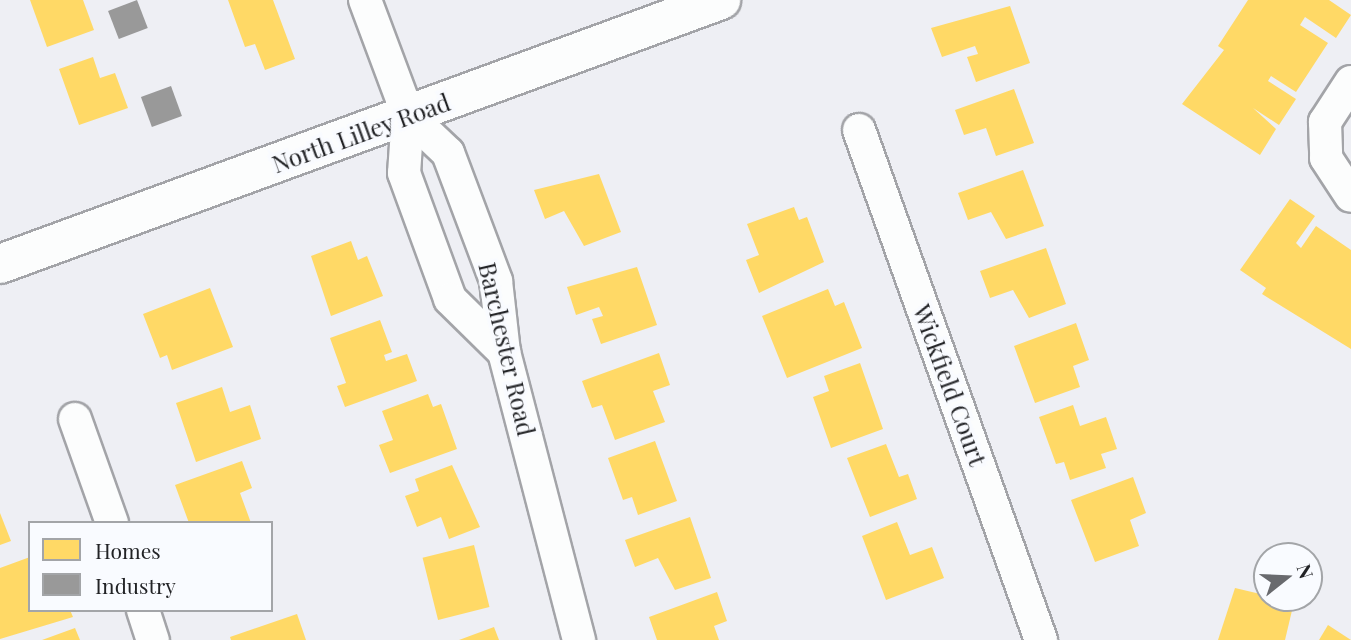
<!DOCTYPE html>
<style>
body{margin:0}
#map{position:relative;width:1351px;height:640px;overflow:hidden;background:#eeeff4;font-family:"Playfair Display",serif}
div>[style]{position:absolute}
.homes>*{inset:0;background:#ffd966;transform-origin:0 0}
.industry>*{inset:0;background:#999;transform-origin:0 0}
.roads{filter:drop-shadow(2px 0 #a3a4a8) drop-shadow(-2px 0 #a3a4a8) drop-shadow(0 2px #a3a4a8) drop-shadow(0 -2px #a3a4a8)}
.minor>*{height:32px;margin:-16px;padding:0 16px;transform-origin:16px;border-radius:16px;background:#fcfdfd}
.tertiary>*{height:38px;margin:-19px;padding:0 19px;transform-origin:19px;border-radius:19px;background:#fcfdfd}
span{translate:-50% -50%;white-space:nowrap;text-align:center;line-height:1.15;-webkit-text-stroke:7px #f9fbff;paint-order:stroke}
.street-label{font-size:24px;color:#222326}
.legend{position:absolute;left:28px;top:521px;width:245px;height:91px;box-sizing:border-box;background:#f9fbff;border:2px solid #a3a5a8;margin:0;padding:9px 12px;list-style:none;font-size:21px;color:#222326}
.legend li{display:flex;align-items:center;gap:14px;height:35px}
.legend b{width:35px;border:2px solid #a3a5a8}
.north{position:absolute;left:1253px;top:542px;width:70px;height:70px;box-sizing:border-box;background:#f9fbff;border:2px solid #a3a5a8;border-radius:50%;rotate:72deg;font-size:19px;font-weight:700;line-height:28px;text-align:center;color:#222326}
.north::after{content:'';display:block;margin:auto;width:24px;height:32px;background:#696a6e;clip-path:polygon(50% 0,100% 100%,50% 72%,0 100%)}
</style>
<div id="map">
<div class="homes">
<div style="clip-path:polygon(30px 0,83px 0,94px 30px,47px 47px)"></div>
<div style="clip-path:polygon(228px 0,273px 0,295px 59px,265px 70px,255px 44px,245px 47px)"></div>
<div style="clip-path:polygon(1248px 0,1329px 0,1351px 15px,1336px 38px,1305px 17px,1300px 25px,1328px 43px,1296px 92px,1271px 76px,1268px 81px,1296px 99px,1279px 125px,1253px 108px,1276px 129px,1260px 155px,1182px 104px,1224px 50px,1218px 46px)"></div>
<div style="clip-path:polygon(1010px 6px,1030px 63px,976px 82px,967px 57px,978px 54px,975px 46px,942px 57px,931px 28px)"></div>
<div style="clip-path:polygon(93px 57px,100px 78px,115px 73px,128px 108px,79px 125px,59px 69px)"></div>
<div style="clip-path:polygon(1014px 89px,1034px 143px,996px 156px,986px 128px,964px 135px,955px 110px)"></div>
<div style="clip-path:polygon(1023px 170px,1044px 226px,1006px 239px,991px 212px,968px 220px,958px 193px)"></div>
<div style="clip-path:polygon(599px 174px,621px 232px,584px 246px,564px 211px,545px 219px,534px 190px)"></div>
<div style="clip-path:polygon(1290px 199px,1315px 216px,1296px 243px,1301px 248px,1316px 226px,1351px 250px,1351px 349px,1262px 294px,1266px 288px,1240px 270px)"></div>
<div style="clip-path:polygon(794px 207px,799px 220px,807px 217px,824px 262px,759px 293px,746px 260px,759px 255px,747px 224px)"></div>
<div style="clip-path:polygon(351px 241px,358px 260px,367px 256px,383px 296px,331px 316px,311px 256px)"></div>
<div style="clip-path:polygon(1046px 248px,1066px 304px,1029px 318px,1013px 290px,990px 298px,980px 271px)"></div>
<div style="clip-path:polygon(637px 267px,657px 325px,601px 344px,592px 319px,603px 316px,599px 307px,576px 315px,567px 287px)"></div>
<div style="clip-path:polygon(210px 288px,233px 347px,172px 370px,167px 355px,160px 358px,143px 314px)"></div>
<div style="clip-path:polygon(828px 289px,835px 306px,844px 302px,862px 348px,787px 378px,762px 316px)"></div>
<div style="clip-path:polygon(380px 320px,392px 352px,384px 355px,386px 361px,407px 354px,417px 381px,345px 407px,337px 386px,346px 383px,330px 338px)"></div>
<div style="clip-path:polygon(1076px 323px,1089px 360px,1073px 366px,1080px 387px,1035px 403px,1014px 346px)"></div>
<div style="clip-path:polygon(659px 353px,670px 385px,653px 391px,665px 422px,615px 440px,602px 405px,592px 408px,582px 381px)"></div>
<div style="clip-path:polygon(860px 363px,883px 429px,831px 448px,813px 397px,829px 391px,824px 376px)"></div>
<div style="clip-path:polygon(222px 387px,230px 412px,250px 405px,261px 439px,196px 462px,176px 403px)"></div>
<div style="clip-path:polygon(428px 394px,433px 407px,441px 404px,457px 449px,390px 473px,379px 445px,393px 440px,382px 411px)"></div>
<div style="clip-path:polygon(1073px 405px,1080px 426px,1106px 417px,1117px 449px,1101px 454px,1106px 468px,1070px 480px,1064px 462px,1056px 464px,1039px 417px)"></div>
<div style="clip-path:polygon(655px 441px,677px 501px,638px 515px,632px 497px,623px 500px,608px 458px)"></div>
<div style="clip-path:polygon(886px 444px,899px 477px,908px 474px,917px 499px,870px 517px,847px 458px)"></div>
<div style="clip-path:polygon(242px 461px,252px 488px,240px 493px,251px 523px,189px 523px,175px 485px)"></div>
<div style="clip-path:polygon(452px 465px,480px 527px,449px 539px,441px 517px,417px 527px,405px 496px,419px 491px,415px 479px)"></div>
<div style="clip-path:polygon(1133px 477px,1146px 513px,1130px 520px,1139px 546px,1095px 562px,1071px 500px)"></div>
<div style="clip-path:polygon(0 513px,11px 541px,0 545px)"></div>
<div style="clip-path:polygon(690px 517px,711px 578px,675px 590px,658px 558px,635px 567px,625px 540px)"></div>
<div style="clip-path:polygon(897px 522px,910px 555px,932px 547px,944px 578px,886px 600px,862px 536px)"></div>
<div style="left:474px;top:545px;width:64px;height:53px;rotate:76deg"></div>
<div style="clip-path:polygon(30px 557px,30px 610px,70px 610px,73px 617px,0 639px,0 568px)"></div>
<div style="clip-path:polygon(1235px 588px,1294px 602px,1285px 640px,1218px 640px)"></div>
<div style="clip-path:polygon(717px 592px,727px 621px,714px 626px,719px 640px,657px 640px,649px 617px)"></div>
<div style="clip-path:polygon(297px 614px,306px 640px,231px 640px,230px 637px)"></div>
<div style="clip-path:polygon(1328px 625px,1351px 640px,1319px 640px)"></div>
<div style="clip-path:polygon(494px 627px,499px 640px,459px 640px)"></div>
<div style="clip-path:polygon(75px 628px,80px 640px,42px 640px)"></div>
</div>
<div class="industry">
<div style="left:137px;top:0;width:30px;height:31px;rotate:69deg"></div>
<div style="left:171px;top:86px;width:32px;height:32px;rotate:70deg"></div>
</div>
<div class="roads">
<div class="minor">
<div style="left:365px;top:0;width:123px;rotate:69.5deg"></div>
<div style="left:408px;top:115px;width:55px;rotate:43.5deg"></div>
<div style="left:448px;top:153px;width:137px;rotate:69.4deg"></div>
<div style="left:496px;top:281px;width:71px;rotate:83.6deg"></div>
<div style="left:504px;top:352px;width:298px;rotate:75.4deg"></div>
<div style="left:1351px;top:82px;width:48px;rotate:123deg"></div>
<div style="left:1325px;top:122px;width:36px;rotate:88deg"></div>
<div style="left:1326px;top:158px;width:45px;rotate:56.7deg"></div>
<div style="left:408px;top:115px;width:58px;rotate:93.9deg"></div>
<div style="left:404px;top:173px;width:134px;rotate:69.9deg"></div>
<div style="left:450px;top:299px;width:76px;rotate:44.5deg"></div>
<div style="left:859px;top:130px;width:542px;rotate:70.36deg"></div>
<div style="left:75px;top:419px;width:110px;rotate:70.4deg"></div>
<div style="left:143px;top:610px;width:32px;rotate:72deg"></div>
</div>
<div class="tertiary">
<div style="left:0;top:264px;width:768px;rotate:-20.11deg"></div>
</div>
</div>
<div class="street-label">
<span style="left:361px;top:133px;rotate:-20deg">North Lilley Road</span>
<span style="left:507px;top:349px;rotate:77deg">Barchester Road</span>
<span style="left:950px;top:385px;rotate:70deg">Wickfield Court</span>
</div>
<ul class="legend">
<li><b style="height:19px;background:#ffd966"></b>Homes</li>
<li><b style="height:19px;background:#999"></b>Industry</li>
</ul>
<div class="north">N</div>
</div>
